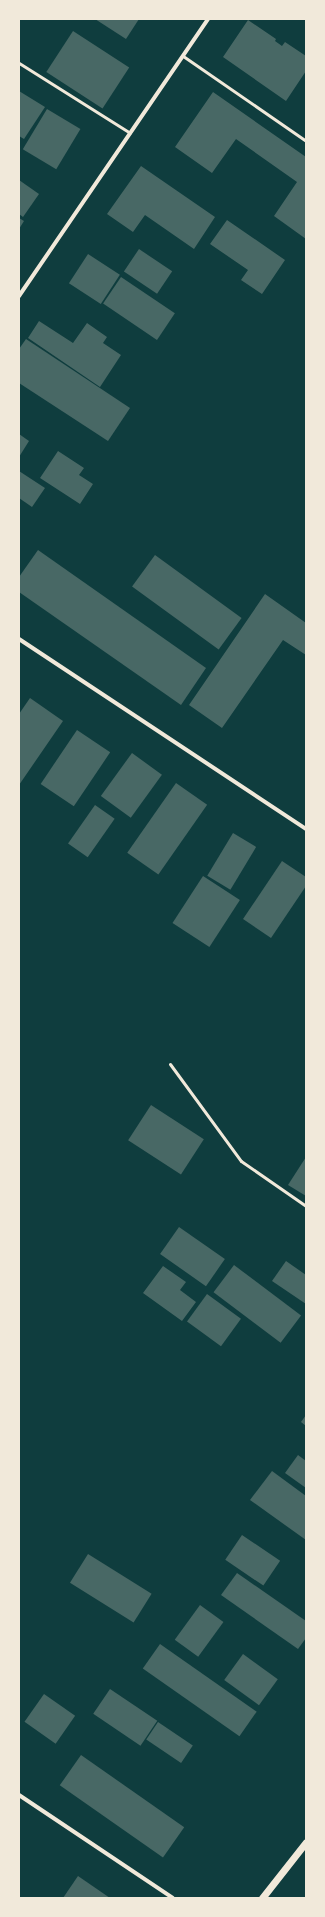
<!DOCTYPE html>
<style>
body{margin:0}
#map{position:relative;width:325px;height:1917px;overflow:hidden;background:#0f3d3e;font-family:"Crimson Pro",serif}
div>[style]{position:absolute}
.building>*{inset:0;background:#486865;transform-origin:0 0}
.service>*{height:3px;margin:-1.5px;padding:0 1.5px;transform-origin:1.5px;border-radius:1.5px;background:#f1e9da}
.minor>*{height:4px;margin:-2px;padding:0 2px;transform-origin:2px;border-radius:2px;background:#f1e9da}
.tertiary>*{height:7px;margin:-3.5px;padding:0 3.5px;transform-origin:3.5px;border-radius:3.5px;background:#f1e9da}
span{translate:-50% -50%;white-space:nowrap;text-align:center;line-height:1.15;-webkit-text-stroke:4px #f1e9da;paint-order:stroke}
.frame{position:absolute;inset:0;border:20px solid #f1e9da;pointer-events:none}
</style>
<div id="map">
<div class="building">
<div style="clip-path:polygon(95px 19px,139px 19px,126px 39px)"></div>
<div style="clip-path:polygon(248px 20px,276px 39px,275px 41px,282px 46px,285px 42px,306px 56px,306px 71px,286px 101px,223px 57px)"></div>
<div style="left:73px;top:31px;width:67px;height:49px;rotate:33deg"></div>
<div style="clip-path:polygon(19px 91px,45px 107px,24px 139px,19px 136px)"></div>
<div style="clip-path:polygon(213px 92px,306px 157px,306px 239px,274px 216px,297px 182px,236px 139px,212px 173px,175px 147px)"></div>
<div style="left:47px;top:109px;width:39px;height:47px;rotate:31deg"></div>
<div style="clip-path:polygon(141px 166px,215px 217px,194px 249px,145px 215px,133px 232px,107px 214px)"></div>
<div style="clip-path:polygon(19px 180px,39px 194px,23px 217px,19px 214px)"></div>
<div style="clip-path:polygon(19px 218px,24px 221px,19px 229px)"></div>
<div style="clip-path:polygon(227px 220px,285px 260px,262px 294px,241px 280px,248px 270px,210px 244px)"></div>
<div style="left:139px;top:249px;width:40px;height:27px;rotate:34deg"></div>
<div style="left:88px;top:254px;width:38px;height:35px;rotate:33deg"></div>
<div style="left:121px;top:277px;width:65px;height:32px;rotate:34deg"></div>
<div style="clip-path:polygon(39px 321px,73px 343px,87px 323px,107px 337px,103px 343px,121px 355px,100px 387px,28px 338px)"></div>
<div style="clip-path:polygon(26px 339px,130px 408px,108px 441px,19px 383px,19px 349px)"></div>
<div style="clip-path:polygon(19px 434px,29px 441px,19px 457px)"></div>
<div style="clip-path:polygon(58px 451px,84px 468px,79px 475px,93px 484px,80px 504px,40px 478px)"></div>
<div style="clip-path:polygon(19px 471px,45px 488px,32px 507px,19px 498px)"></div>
<div style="clip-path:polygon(38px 550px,206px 668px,181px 705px,19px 592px,19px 577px)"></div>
<div style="left:155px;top:555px;width:107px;height:39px;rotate:36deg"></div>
<div style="clip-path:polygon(265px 594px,306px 623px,306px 655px,283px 640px,222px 728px,189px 705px)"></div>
<div style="clip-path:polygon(30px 698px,63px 721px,19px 785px,19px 714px)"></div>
<div style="left:77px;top:730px;width:40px;height:65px;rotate:34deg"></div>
<div style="left:132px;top:753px;width:37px;height:53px;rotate:36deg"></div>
<div style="left:176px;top:783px;width:38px;height:85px;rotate:35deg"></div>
<div style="left:95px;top:805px;width:24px;height:47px;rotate:35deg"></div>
<div style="left:233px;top:833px;width:27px;height:50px;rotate:31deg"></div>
<div style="clip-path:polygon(282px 861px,306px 877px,306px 886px,271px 938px,243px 919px)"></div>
<div style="left:203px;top:876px;width:44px;height:56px;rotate:33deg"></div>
<div style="left:151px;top:1105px;width:63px;height:42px;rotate:33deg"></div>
<div style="clip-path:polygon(306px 1157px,306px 1196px,288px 1185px)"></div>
<div style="left:179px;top:1227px;width:56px;height:33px;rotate:35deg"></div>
<div style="clip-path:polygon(286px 1261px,306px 1275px,306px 1304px,272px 1281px)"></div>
<div style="left:234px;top:1265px;width:84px;height:34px;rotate:37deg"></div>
<div style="clip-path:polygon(163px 1266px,186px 1282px,180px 1290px,196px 1302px,182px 1321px,143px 1293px)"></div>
<div style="left:207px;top:1294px;width:42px;height:34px;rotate:36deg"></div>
<div style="clip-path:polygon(306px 1415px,306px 1426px,301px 1422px)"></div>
<div style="clip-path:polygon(298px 1455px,306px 1461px,306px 1488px,285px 1473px)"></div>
<div style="clip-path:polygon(272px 1471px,306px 1496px,306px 1540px,250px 1500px)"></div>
<div style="left:242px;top:1535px;width:46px;height:30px;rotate:34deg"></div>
<div style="left:88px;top:1554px;width:75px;height:34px;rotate:32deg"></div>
<div style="clip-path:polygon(237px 1573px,306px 1621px,306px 1638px,298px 1649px,221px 1595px)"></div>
<div style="left:200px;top:1605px;width:29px;height:43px;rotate:36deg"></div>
<div style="left:160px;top:1644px;width:118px;height:30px;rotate:35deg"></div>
<div style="left:243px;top:1654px;width:43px;height:32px;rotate:36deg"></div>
<div style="left:110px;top:1689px;width:57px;height:30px;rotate:34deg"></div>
<div style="left:44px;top:1694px;width:38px;height:34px;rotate:35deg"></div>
<div style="left:158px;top:1722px;width:42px;height:21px;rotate:34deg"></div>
<div style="left:81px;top:1755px;width:126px;height:37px;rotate:35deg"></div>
<div style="clip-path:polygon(78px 1876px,110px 1898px,63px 1898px)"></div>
</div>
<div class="service">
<div style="left:183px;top:56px;width:150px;rotate:34.6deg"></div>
<div style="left:19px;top:63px;width:131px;rotate:32.2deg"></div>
<div style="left:170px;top:1064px;width:120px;rotate:53.8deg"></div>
<div style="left:241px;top:1161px;width:79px;rotate:34.7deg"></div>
</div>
<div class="minor">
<div style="left:19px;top:296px;width:335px;rotate:-55.7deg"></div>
<div style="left:19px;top:639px;width:344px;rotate:33.5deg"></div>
<div style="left:19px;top:1795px;width:185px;rotate:33.8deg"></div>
</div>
<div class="tertiary">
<div style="left:262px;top:1898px;width:71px;rotate:-51.8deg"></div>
</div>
<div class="frame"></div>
</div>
